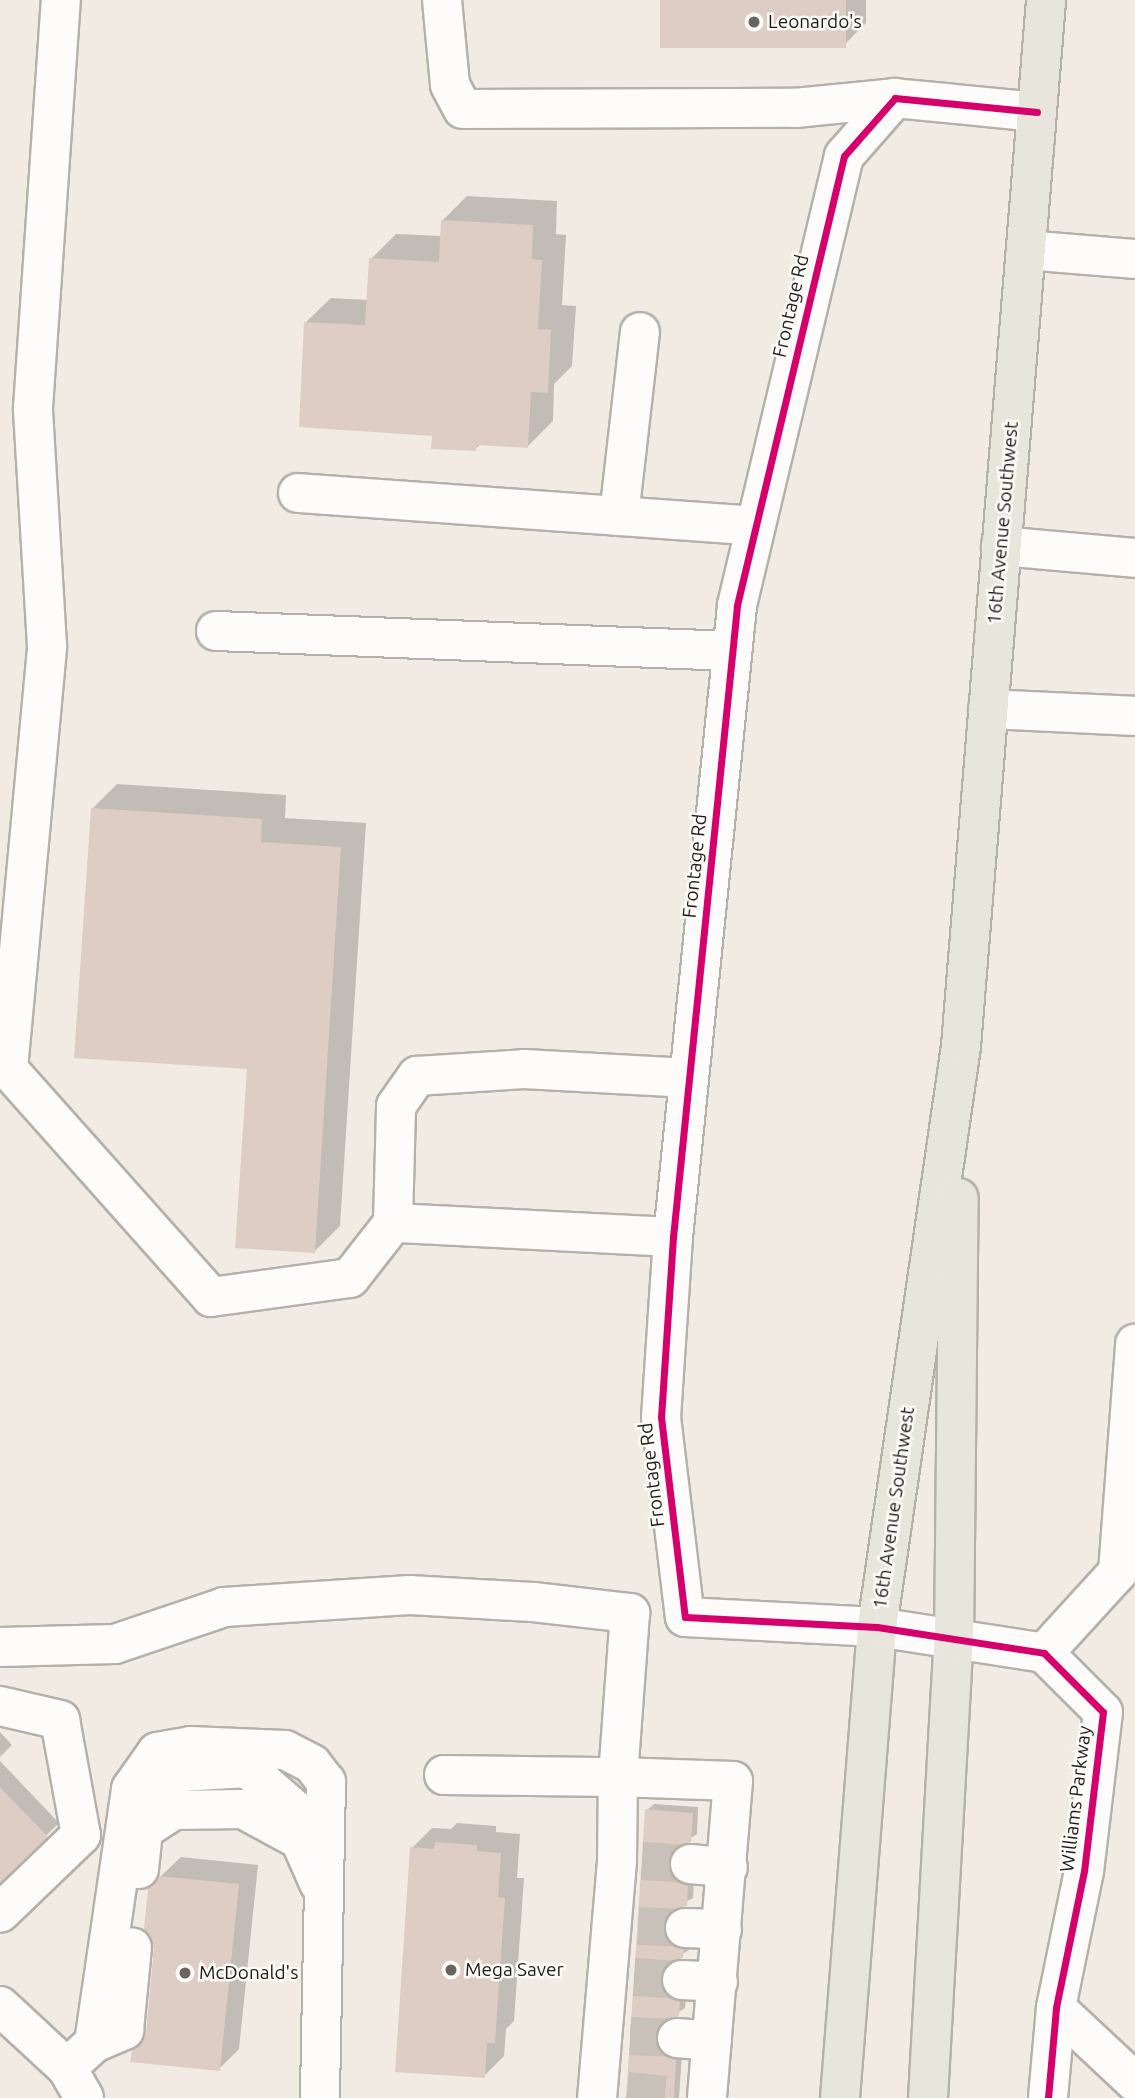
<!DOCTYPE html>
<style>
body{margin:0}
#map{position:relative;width:1135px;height:2098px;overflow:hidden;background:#f2ebe3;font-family:Ubuntu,sans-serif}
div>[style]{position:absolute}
.shadow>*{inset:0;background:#0003}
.building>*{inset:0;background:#decdc4;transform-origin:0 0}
.minor-tunnel>*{height:38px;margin-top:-19px;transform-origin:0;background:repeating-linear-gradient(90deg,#c8c1ba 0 38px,transparent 0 57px)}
.roads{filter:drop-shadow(2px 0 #b5b0a9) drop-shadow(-2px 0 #b5b0a9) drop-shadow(0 2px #b5b0a9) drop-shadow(0 -2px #b5b0a9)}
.minor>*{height:38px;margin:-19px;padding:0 19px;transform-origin:19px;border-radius:19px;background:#fdfcfb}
.major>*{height:38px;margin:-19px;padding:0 19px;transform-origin:19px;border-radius:19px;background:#e8e6dc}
.cycleway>*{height:7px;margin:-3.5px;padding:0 3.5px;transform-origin:3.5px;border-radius:3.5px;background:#d6006c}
.dots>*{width:19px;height:19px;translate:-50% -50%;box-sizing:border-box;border:4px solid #fdfbf8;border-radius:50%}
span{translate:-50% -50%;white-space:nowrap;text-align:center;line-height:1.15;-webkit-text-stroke:5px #fdfbf8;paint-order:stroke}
.poi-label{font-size:19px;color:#1f1b15}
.left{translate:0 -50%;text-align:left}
.street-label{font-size:19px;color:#1f1b15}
</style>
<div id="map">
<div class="shadow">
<div style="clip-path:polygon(662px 0,866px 0,866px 23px,846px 43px)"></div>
<div style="clip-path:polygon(467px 196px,557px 201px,556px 234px,566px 235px,562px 305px,576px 306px,572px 366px,554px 384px,553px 421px,528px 446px,482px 443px,475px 449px,434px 434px,306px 322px,331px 298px,368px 300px,371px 259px,396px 234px,442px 236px,442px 221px)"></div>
<div style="clip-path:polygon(117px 784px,286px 795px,285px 818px,366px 823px,340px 1226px,315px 1251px,249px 1067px,92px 809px)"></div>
<div style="clip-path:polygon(0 1732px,12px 1745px,0 1757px)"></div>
<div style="clip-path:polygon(0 1761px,59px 1823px,0 1880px)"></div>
<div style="clip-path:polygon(654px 1804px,698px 1807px,697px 1834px,677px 1847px,674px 1855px,694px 1879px,693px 1898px,676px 1907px,669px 1919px,689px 1943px,689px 1950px,674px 1959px,666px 1970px,686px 1995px,685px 2008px,664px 2021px,661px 2029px,682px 2054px,679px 2098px,627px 2098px,647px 1810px)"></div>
<div style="clip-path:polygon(457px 1823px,496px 1826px,496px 1832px,520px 1834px,517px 1878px,524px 1878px,514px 2021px,506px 2029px,504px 2056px,484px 2076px,412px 1848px,432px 1828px,451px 1829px)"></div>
<div style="clip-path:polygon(181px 1857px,258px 1865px,239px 2049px,219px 2069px,147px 2033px,160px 1877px)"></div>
</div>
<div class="building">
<div style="left:660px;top:0;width:186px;height:48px"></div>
<div style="clip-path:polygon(441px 220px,533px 225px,532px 259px,542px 260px,538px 329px,551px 330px,548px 393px,531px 392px,528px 448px,477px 445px,476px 451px,431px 449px,432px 436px,299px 427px,304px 322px,365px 325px,369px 258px,439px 262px)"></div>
<div style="clip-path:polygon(91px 808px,262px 819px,261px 842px,341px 847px,315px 1253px,235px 1248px,247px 1069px,74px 1058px)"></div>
<div style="clip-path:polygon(0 1787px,48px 1837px,0 1883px)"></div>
<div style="clip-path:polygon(645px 1809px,693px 1813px,691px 1842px,672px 1851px,668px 1863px,677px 1882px,688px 1886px,687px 1906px,674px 1909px,663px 1927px,666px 1939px,684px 1950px,683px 1958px,672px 1961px,660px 1978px,663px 1990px,680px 2002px,679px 2016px,660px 2025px,655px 2037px,664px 2055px,676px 2060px,674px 2098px,626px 2098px)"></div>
<div style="clip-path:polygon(435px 1842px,477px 1845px,477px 1851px,501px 1853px,498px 1897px,505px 1898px,495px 2043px,487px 2043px,485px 2078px,395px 2072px,410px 1847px,434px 1849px)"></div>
<div style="clip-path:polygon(159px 1876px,239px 1884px,220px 2071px,130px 2062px,132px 2051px,146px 2032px,154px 1949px,144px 1929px,148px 1889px)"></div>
</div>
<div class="minor-tunnel">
<div style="left:642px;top:1861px;width:48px;rotate:3.6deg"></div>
<div style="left:638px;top:1926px;width:47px;rotate:2.4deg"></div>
<div style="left:634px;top:1977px;width:48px;rotate:3.6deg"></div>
<div style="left:630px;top:2036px;width:47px;rotate:2.4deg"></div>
<div style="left:627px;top:2091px;width:47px;rotate:6.1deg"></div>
</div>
<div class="roads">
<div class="minor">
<div style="left:442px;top:0;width:85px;rotate:84.6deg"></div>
<div style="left:450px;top:85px;width:27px;rotate:62deg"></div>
<div style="left:463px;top:109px;width:332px;rotate:-0.2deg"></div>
<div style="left:795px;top:108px;width:100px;rotate:-5.7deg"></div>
<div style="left:1037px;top:112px;width:143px;rotate:-174.4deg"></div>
<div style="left:895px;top:98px;width:77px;rotate:131.3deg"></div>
<div style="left:844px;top:156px;width:463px;rotate:103.4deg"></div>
<div style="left:737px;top:606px;width:634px;rotate:95.79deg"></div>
<div style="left:673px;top:1237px;width:180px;rotate:93.8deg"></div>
<div style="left:661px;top:1417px;width:201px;rotate:83.2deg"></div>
<div style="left:685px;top:1617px;width:192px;rotate:3deg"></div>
<div style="left:877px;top:1627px;width:169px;rotate:8.8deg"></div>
<div style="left:1044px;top:1653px;width:83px;rotate:45deg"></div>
<div style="left:1103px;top:1712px;width:160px;rotate:96.8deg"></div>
<div style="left:1084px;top:1871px;width:140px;rotate:101.6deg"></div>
<div style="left:1056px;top:2008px;width:90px;rotate:95.1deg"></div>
<div style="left:1026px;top:250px;width:109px;rotate:4.7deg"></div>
<div style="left:298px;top:493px;width:458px;rotate:4.1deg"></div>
<div style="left:619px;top:516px;width:185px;rotate:-83.5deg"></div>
<div style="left:1001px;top:546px;width:135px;rotate:5.1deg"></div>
<div style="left:216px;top:631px;width:516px;rotate:2.22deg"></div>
<div style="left:988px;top:709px;width:147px;rotate:2.7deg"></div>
<div style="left:0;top:1060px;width:317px;rotate:48.3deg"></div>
<div style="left:211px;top:1297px;width:140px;rotate:-7.8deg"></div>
<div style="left:350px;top:1278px;width:70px;rotate:-52deg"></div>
<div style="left:8px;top:1069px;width:425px;rotate:-84.7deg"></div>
<div style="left:47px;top:646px;width:238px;rotate:-93.4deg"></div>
<div style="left:33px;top:408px;width:409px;rotate:-86.1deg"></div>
<div style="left:673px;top:1237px;width:280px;rotate:-177.1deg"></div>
<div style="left:393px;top:1223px;width:117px;rotate:-88.5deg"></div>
<div style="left:396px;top:1106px;width:37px;rotate:-55deg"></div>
<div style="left:417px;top:1076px;width:107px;rotate:-3.7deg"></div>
<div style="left:524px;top:1069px;width:165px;rotate:3.1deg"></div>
<div style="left:0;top:1647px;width:115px;rotate:-1.5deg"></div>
<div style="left:115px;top:1644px;width:115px;rotate:-18.7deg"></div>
<div style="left:224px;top:1607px;width:186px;rotate:-3.7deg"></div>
<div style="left:410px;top:1595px;width:123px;rotate:3.3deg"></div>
<div style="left:533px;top:1602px;width:98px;rotate:6.5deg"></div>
<div style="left:630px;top:1613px;width:164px;rotate:94.2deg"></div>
<div style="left:618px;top:1777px;width:115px;rotate:2deg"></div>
<div style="left:733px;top:1781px;width:318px;rotate:94.7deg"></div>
<div style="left:1044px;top:1653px;width:110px;rotate:-47.6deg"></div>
<div style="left:1118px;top:1572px;width:229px;rotate:-85.7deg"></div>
<div style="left:0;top:1706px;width:62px;rotate:13.1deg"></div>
<div style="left:60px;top:1720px;width:117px;rotate:79.7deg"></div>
<div style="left:81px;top:1835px;width:112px;rotate:136.1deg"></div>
<div style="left:444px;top:1775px;width:174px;rotate:0.7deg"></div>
<div style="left:618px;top:1777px;width:84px;rotate:90.7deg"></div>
<div style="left:617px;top:1861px;width:238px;rotate:94.8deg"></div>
<div style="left:144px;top:1828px;width:35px;rotate:-66deg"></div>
<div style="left:158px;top:1796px;width:33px;rotate:-47deg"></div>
<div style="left:180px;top:1772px;width:67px;rotate:-3.4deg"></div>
<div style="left:247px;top:1768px;width:62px;rotate:41.1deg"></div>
<div style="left:294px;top:1809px;width:32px;rotate:79deg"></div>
<div style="left:690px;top:1864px;width:38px;rotate:5deg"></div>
<div style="left:139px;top:1869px;width:39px;rotate:-84deg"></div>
<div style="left:143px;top:1830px;width:37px;rotate:-33deg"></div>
<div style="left:174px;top:1810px;width:69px;rotate:-0.8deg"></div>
<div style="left:243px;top:1809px;width:65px;rotate:28.5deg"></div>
<div style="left:300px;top:1840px;width:47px;rotate:66.2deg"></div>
<div style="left:685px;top:1928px;width:37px;rotate:2deg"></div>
<div style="left:682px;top:1980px;width:36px;rotate:3deg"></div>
<div style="left:0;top:2006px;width:91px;rotate:42.8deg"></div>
<div style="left:67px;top:2068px;width:34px;rotate:60deg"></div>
<div style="left:1056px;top:2008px;width:108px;rotate:43.1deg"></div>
<div style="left:677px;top:2038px;width:35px;rotate:5deg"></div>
<div style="left:94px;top:2043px;width:33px;rotate:-23deg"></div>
<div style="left:124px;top:2030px;width:83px;rotate:-84.5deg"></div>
<div style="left:67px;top:2068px;width:37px;rotate:-43deg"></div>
<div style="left:94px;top:2043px;width:257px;rotate:-81.7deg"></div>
<div style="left:131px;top:1789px;width:45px;rotate:-54.9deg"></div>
<div style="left:157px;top:1752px;width:34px;rotate:-10deg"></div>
<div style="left:190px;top:1746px;width:95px;rotate:2.4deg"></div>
<div style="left:285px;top:1750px;width:30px;rotate:27deg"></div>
<div style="left:312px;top:1764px;width:23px;rotate:52deg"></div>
<div style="left:326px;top:1782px;width:316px;rotate:91.1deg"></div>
</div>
<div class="major">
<div style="left:840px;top:2098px;width:472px;rotate:-85.5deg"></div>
<div style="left:877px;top:1627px;width:587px;rotate:-81.77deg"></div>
<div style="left:961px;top:1046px;width:1049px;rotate:-85.35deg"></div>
<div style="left:928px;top:2098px;width:459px;rotate:-86.8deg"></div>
<div style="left:954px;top:1640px;width:442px;rotate:-89.4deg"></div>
</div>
</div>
<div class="cycleway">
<div style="left:1037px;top:112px;width:143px;rotate:-174.4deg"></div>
<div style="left:895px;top:98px;width:77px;rotate:131.3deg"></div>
<div style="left:844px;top:156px;width:463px;rotate:103.4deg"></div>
<div style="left:737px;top:606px;width:634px;rotate:95.79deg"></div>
<div style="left:673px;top:1237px;width:180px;rotate:93.8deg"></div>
<div style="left:661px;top:1417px;width:201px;rotate:83.2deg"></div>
<div style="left:685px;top:1617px;width:192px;rotate:3deg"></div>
<div style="left:877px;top:1627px;width:169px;rotate:8.8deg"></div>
<div style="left:1044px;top:1653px;width:83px;rotate:45deg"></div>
<div style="left:1103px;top:1712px;width:160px;rotate:96.8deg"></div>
<div style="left:1084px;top:1871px;width:140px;rotate:101.6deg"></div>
<div style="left:1056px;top:2008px;width:90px;rotate:95.1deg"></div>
</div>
<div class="dots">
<div style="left:754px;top:22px;background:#69645d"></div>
<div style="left:451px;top:1970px;background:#69645d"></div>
<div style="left:185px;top:1973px;background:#69645d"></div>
</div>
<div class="poi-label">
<span class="left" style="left:768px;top:22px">Leonardo's</span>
<span class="left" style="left:465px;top:1970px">Mega Saver</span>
<span class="left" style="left:199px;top:1973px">McDonald's</span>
</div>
<div class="street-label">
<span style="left:791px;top:306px;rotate:-77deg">Frontage Rd</span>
<span style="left:1003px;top:523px;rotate:-85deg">16th Avenue Southwest</span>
<span style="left:695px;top:866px;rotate:-84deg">Frontage Rd</span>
<span style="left:652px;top:1475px;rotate:-97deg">Frontage Rd</span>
<span style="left:894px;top:1508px;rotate:-82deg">16th Avenue Southwest</span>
<span style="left:1076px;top:1799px;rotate:-83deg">Williams Parkway</span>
</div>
</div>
